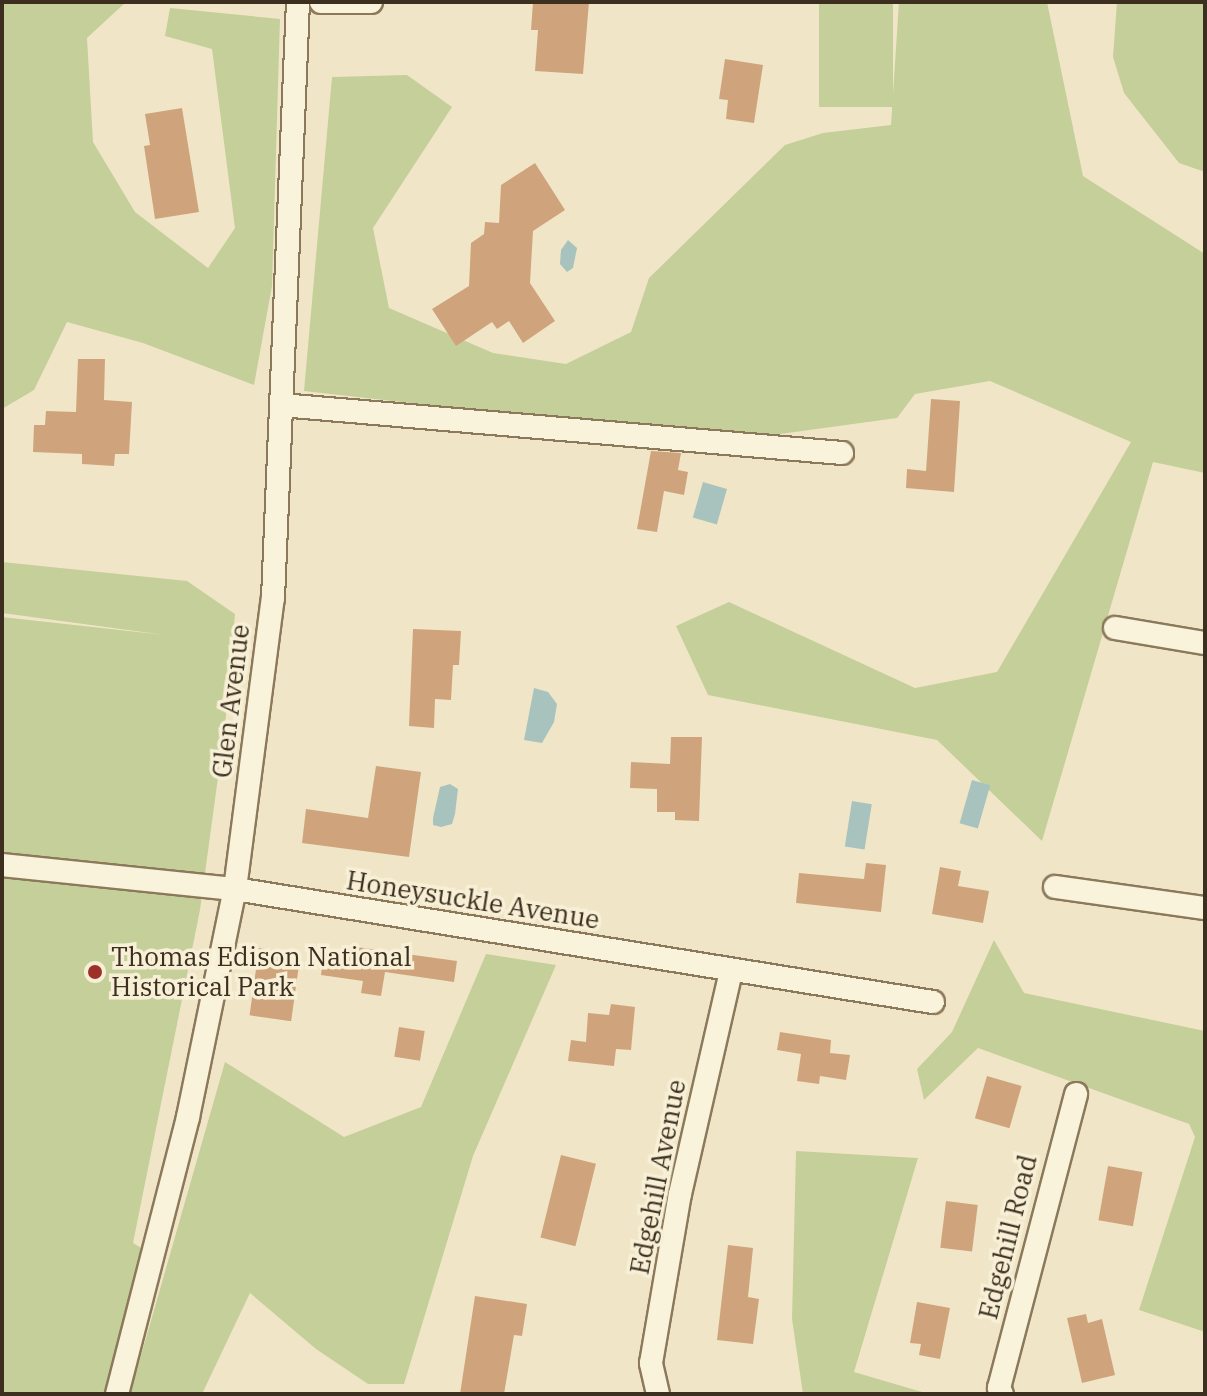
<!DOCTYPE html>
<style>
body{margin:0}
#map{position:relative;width:1207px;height:1396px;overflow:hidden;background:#f0e6c7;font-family:"IBM Plex Serif",serif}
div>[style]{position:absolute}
.green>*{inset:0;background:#c5cf9a;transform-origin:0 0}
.water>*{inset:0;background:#a8c3bd;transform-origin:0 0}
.building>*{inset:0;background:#cfa47c;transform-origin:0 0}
.roads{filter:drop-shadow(2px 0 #8c795b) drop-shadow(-2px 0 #8c795b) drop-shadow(0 2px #8c795b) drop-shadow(0 -2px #8c795b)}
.street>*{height:22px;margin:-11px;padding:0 11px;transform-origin:11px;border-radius:11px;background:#faf3db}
.dots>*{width:22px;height:22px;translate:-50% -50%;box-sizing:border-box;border:4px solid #f7f0d7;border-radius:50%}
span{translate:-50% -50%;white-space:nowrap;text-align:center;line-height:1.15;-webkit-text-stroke:7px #f7f0d7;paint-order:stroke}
.street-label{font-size:26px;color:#3c2f1f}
.poi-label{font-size:26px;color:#3c2f1f}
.left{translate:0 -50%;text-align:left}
.frame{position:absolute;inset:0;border:4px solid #3c2f1f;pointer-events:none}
</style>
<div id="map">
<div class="green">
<div style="clip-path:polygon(2px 2px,126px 2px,87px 38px,93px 142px,135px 212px,208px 268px,235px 228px,212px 49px,165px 36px,170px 8px,280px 19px,272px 286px,254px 385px,143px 343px,67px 322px,34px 390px,2px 409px)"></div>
<div style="left:819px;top:2px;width:74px;height:105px"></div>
<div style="clip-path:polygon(899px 2px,1047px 2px,1083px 176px,1205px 254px,1205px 473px,1153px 462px,1042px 841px,937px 740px,708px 695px,676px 626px,729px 602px,915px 688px,997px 672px,1131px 442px,990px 381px,915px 394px,897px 418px,737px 440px,304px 391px,332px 77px,407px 75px,452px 107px,373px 228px,389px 308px,493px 353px,566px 364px,631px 332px,649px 278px,785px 145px,823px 133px,891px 125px)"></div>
<div style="clip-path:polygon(1117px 2px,1205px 2px,1205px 172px,1179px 163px,1124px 93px,1113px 57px)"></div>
<div style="clip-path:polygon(2px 562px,187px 581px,235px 614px,225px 726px,200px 910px,133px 1243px,148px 1252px,107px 1394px,2px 1394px,2px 617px,165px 635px,2px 613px)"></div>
<div style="clip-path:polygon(994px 940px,1024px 993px,1205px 1031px,1205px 1332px,1139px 1310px,1195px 1137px,1189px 1124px,978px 1048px,924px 1100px,917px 1069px,952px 1032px)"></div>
<div style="clip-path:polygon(486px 954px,556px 965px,473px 1156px,404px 1384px,368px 1384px,316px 1349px,250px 1293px,202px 1394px,130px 1394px,225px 1062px,344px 1137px,421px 1107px)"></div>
<div style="clip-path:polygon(796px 1151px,918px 1158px,854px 1372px,929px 1394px,803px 1394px,792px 1319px)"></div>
</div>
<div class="water">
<div style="clip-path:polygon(568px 240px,577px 248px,573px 268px,567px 272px,560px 264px,561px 250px)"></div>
<div style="left:703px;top:482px;width:25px;height:37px;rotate:16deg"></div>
<div style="clip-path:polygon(534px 688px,548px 692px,557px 704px,554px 722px,542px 743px,524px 740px)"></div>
<div style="left:972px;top:780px;width:19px;height:45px;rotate:16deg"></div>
<div style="clip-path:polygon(450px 784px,458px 789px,455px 814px,452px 824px,441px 827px,433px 825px,433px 818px,440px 787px)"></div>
<div style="left:852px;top:801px;width:20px;height:46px;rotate:9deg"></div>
</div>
<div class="building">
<div style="clip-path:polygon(533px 2px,589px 2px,583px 74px,535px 71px,538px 30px,531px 30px)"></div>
<div style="clip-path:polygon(725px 59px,763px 65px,754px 123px,726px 119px,728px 100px,719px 99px)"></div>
<div style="clip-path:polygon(182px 108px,199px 212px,155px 219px,144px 146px,150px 145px,145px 114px)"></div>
<div style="clip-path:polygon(535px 163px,565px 210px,533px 231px,530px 283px,555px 321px,523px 343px,509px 321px,497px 329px,492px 322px,456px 346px,432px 309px,469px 286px,471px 243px,484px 234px,485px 222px,499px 223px,501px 185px)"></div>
<div style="clip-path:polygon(78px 359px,105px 359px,104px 400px,132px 402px,129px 454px,115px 454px,114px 466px,82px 464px,82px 454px,33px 452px,34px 425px,45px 425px,46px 411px,76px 412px)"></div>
<div style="clip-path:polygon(931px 399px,960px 401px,954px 492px,906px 488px,907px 469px,926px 471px)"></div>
<div style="clip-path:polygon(651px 451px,681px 453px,678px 470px,688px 472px,684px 495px,664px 491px,657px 532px,637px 529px)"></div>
<div style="clip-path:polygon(413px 629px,461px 631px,459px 665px,453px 665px,451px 700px,435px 699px,434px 728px,409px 726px)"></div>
<div style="clip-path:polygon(671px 737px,702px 737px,699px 821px,675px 820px,675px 812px,657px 812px,657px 789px,630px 788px,631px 762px,670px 764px)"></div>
<div style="clip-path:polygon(376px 766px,421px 772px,409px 857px,302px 843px,306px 809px,368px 818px)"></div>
<div style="clip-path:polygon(866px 863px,886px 865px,881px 912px,796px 903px,799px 873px,864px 879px)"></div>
<div style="clip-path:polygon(940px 867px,961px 871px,958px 886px,989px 891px,983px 923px,932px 914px)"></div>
<div style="clip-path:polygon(356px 947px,457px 961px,454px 982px,385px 972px,381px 996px,361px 993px,363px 981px,321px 975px,324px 950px,355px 954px)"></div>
<div style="left:259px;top:948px;width:42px;height:68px;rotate:8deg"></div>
<div style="clip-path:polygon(611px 1004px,635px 1007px,631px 1050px,616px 1049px,614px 1066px,568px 1061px,571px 1040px,586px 1042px,588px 1013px,609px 1015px)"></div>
<div style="left:399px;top:1027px;width:26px;height:30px;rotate:9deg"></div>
<div style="clip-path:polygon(780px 1032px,831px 1040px,830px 1053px,850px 1055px,846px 1080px,820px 1076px,819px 1084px,797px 1081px,801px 1054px,777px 1050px)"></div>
<div style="left:987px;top:1076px;width:36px;height:44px;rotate:16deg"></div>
<div style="left:561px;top:1155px;width:36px;height:85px;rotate:14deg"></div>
<div style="left:1108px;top:1166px;width:35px;height:55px;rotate:10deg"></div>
<div style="left:946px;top:1201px;width:32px;height:47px;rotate:7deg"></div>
<div style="clip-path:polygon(728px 1245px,753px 1248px,748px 1297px,759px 1299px,753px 1344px,717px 1340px)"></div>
<div style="clip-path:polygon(475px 1296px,527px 1304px,522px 1336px,514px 1335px,504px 1394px,460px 1394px)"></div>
<div style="clip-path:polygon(917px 1302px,950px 1308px,940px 1359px,919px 1355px,921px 1344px,910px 1343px)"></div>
<div style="clip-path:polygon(1086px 1314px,1088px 1323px,1102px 1319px,1115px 1375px,1082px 1383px,1067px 1318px)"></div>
</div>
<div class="roads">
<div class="street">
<div style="left:321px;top:2px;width:50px"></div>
<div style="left:281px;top:405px;width:563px;rotate:4.89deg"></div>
<div style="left:1115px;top:628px;width:91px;rotate:9.5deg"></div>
<div style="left:2px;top:865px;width:234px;rotate:5.9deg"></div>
<div style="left:235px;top:889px;width:707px;rotate:9.2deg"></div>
<div style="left:1055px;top:887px;width:151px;rotate:8deg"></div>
<div style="left:117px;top:1394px;width:286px;rotate:-75.6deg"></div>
<div style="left:188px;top:1117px;width:233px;rotate:-78.4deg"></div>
<div style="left:235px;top:889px;width:293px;rotate:-82.6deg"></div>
<div style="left:273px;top:598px;width:597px;rotate:-87.6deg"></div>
<div style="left:658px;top:1394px;width:32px;rotate:-103deg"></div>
<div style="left:651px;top:1363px;width:171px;rotate:-80.3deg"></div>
<div style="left:680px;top:1194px;width:229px;rotate:-77.1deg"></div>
<div style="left:1002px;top:1394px;width:7px;rotate:-117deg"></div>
<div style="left:999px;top:1388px;width:304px;rotate:-75.3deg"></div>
</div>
</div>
<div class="dots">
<div style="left:95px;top:972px;background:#9d3029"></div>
</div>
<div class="street-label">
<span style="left:231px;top:701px;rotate:-83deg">Glen Avenue</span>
<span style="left:473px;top:900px;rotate:9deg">Honeysuckle Avenue</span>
<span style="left:658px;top:1177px;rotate:-79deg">Edgehill Avenue</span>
<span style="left:1008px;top:1237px;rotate:-76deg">Edgehill Road</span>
</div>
<div class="poi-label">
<span class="left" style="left:111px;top:972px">Thomas Edison National<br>Historical Park</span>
</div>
<div class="frame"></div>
</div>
